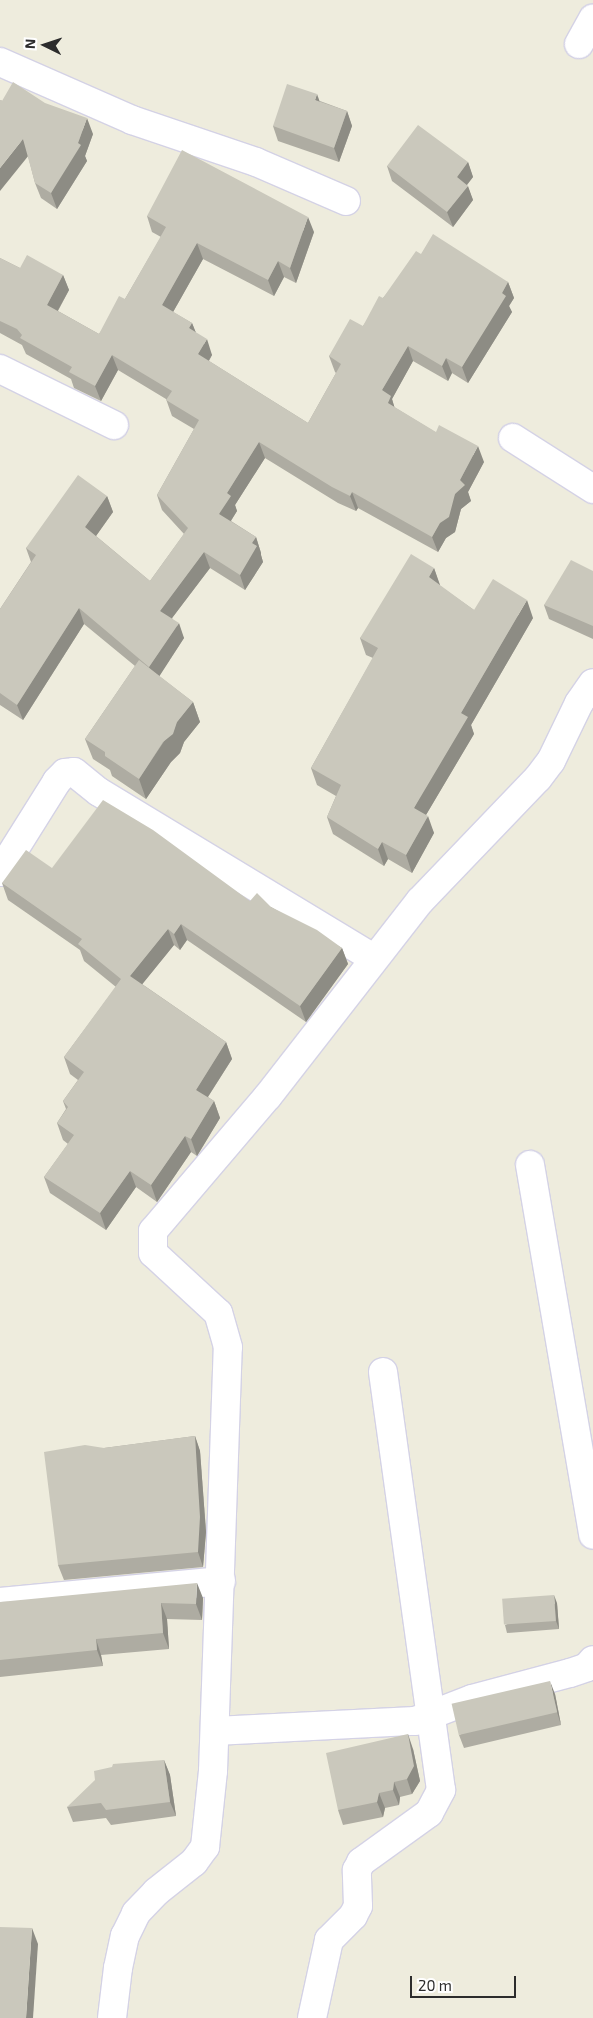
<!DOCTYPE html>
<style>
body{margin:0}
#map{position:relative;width:593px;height:2018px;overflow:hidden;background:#eeecdd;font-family:"Exo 2",sans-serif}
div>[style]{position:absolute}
.roads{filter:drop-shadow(1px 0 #d4d2e5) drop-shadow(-1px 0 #d4d2e5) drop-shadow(0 1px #d4d2e5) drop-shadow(0 -1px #d4d2e5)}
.minor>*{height:28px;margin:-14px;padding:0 14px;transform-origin:14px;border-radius:14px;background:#fff}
.wall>*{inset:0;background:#aeaca2}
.shaded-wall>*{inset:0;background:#8d8c84}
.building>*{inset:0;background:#cac8bc;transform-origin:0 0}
span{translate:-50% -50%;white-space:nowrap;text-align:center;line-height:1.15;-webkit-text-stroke:4px #fff;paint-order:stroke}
.north{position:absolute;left:20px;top:20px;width:50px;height:50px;-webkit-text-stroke:4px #fff;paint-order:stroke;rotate:274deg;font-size:14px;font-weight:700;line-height:20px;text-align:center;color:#2c2c2c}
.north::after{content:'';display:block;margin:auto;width:18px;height:22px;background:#2c2c2c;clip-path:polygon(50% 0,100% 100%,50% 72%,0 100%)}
.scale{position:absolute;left:410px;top:1976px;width:106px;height:22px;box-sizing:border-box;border:2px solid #2c2c2c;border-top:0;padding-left:6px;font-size:15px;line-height:18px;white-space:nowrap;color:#2c2c2c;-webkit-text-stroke:4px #fff;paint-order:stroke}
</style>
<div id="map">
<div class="roads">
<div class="minor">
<div style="left:579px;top:44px;width:29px;rotate:-61deg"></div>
<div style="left:0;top:62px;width:144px;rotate:23.7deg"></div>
<div style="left:132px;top:120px;width:131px;rotate:18.7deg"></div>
<div style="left:256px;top:162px;width:98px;rotate:23.4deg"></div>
<div style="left:0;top:369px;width:127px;rotate:26.2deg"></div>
<div style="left:513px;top:438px;width:95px;rotate:32.5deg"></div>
<div style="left:0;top:872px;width:107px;rotate:-57.9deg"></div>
<div style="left:57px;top:781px;width:11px;rotate:-45deg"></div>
<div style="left:65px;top:773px;width:9px;rotate:-6deg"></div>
<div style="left:74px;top:772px;width:32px;rotate:39deg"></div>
<div style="left:99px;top:792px;width:320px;rotate:31.2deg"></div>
<div style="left:530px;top:1165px;width:375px;rotate:80.3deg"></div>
<div style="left:0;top:1602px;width:222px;rotate:-5.4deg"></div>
<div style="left:215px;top:1731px;width:200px;rotate:-2.9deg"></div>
<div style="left:415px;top:1721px;width:61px;rotate:-21.1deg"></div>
<div style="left:472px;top:1699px;width:101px;rotate:-14.9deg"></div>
<div style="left:570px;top:1673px;width:18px;rotate:-19deg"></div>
<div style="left:587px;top:1667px;width:9px;rotate:-49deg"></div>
<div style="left:112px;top:2018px;width:50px;rotate:-83.2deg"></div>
<div style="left:118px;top:1968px;width:33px;rotate:-78deg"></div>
<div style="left:125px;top:1936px;width:25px;rotate:-64deg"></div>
<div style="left:136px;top:1913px;width:29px;rotate:-46deg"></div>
<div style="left:156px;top:1892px;width:48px;rotate:-38.3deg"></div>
<div style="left:194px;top:1862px;width:19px;rotate:-54deg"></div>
<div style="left:205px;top:1847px;width:76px;rotate:-84deg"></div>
<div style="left:213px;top:1771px;width:424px;rotate:-88deg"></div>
<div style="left:228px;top:1347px;width:35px;rotate:-106deg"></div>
<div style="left:218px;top:1313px;width:88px;rotate:-137.3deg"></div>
<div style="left:153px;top:1253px;width:22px;rotate:-90deg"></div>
<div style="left:153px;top:1231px;width:177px;rotate:-49.6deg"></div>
<div style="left:268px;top:1096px;width:247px;rotate:-52.1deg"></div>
<div style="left:420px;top:901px;width:170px;rotate:-46.2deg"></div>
<div style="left:538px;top:778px;width:21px;rotate:-53deg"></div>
<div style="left:551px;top:761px;width:64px;rotate:-64.2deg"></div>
<div style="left:579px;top:703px;width:24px;rotate:-55deg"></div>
<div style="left:312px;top:2018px;width:80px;rotate:-77.7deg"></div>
<div style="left:329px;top:1940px;width:34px;rotate:-45deg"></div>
<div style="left:353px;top:1916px;width:11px;rotate:-63deg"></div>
<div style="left:358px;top:1906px;width:36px;rotate:-92deg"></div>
<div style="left:357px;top:1870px;width:9px;rotate:-63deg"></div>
<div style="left:361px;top:1862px;width:84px;rotate:-35.8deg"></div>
<div style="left:429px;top:1813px;width:26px;rotate:-62deg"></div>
<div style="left:441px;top:1790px;width:422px;rotate:-97.9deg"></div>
</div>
</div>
<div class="wall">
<div style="clip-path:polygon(0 100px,93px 134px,85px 156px,87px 161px,57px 209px,41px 198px,35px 183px,28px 156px)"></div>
<div style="clip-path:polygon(320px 101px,347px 111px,352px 126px,339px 162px,278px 141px,273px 126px)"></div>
<div style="clip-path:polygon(468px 162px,473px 177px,467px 185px,473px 200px,453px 227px,392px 181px,387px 166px)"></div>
<div style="clip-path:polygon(147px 216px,314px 232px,296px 283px,284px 277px,274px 296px,203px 259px,173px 312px,192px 323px,196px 333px,212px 355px,209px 361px,308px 423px,336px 373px,335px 372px,329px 356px,363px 326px,383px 298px,421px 254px,508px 282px,514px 298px,509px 306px,512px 312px,468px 383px,452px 373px,448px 381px,413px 361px,392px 399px,394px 407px,484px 462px,468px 492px,471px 501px,461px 509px,455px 532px,446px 538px,438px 552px,358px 508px,356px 511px,338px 503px,265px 458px,235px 505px,237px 511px,231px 521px,256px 537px,261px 553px,261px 555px,263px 562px,245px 590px,210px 568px,172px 618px,184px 638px,159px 676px,193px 702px,200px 722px,184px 742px,180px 753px,171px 762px,146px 799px,112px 776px,110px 770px,93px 759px,85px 739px,135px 666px,84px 624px,23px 720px,0 705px,0 609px,31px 562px,26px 548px,107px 496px,113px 512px,96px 536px,150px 581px,184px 534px,162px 510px,157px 495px,194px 429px,172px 416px,166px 399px,118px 370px,101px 401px,74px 388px,71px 379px,26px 354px,22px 345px,0 333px,0 258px,20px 268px,63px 275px,69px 290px,58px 311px,99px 334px,125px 299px,161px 237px,152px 232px)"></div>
<div style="clip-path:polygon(434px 568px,440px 586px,474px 610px,533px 618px,471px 725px,474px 734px,426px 815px,434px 833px,412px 873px,388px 859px,384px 866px,333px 834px,327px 817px,336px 796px,317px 785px,311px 768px,373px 658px,366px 655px,360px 638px)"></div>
<div style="clip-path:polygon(593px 571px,593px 639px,549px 619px,544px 605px)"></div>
<div style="clip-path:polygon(52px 868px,250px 901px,271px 907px,342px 948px,348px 964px,306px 1022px,187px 940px,180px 950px,174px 945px,142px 984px,226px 1042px,232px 1059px,208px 1097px,214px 1101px,220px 1118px,197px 1156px,191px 1152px,157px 1202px,136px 1187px,106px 1230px,50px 1193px,44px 1177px,68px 1144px,63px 1140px,57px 1123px,66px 1109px,63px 1101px,78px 1080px,70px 1074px,64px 1057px,116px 987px,84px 961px,80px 950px,8px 900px,2px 883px)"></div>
<div style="clip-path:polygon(195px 1436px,200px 1451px,206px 1532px,203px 1567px,64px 1580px,58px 1565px,104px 1448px)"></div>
<div style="clip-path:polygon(203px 1598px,202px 1620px,167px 1619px,169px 1649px,101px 1655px,103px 1666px,0 1677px,0 1602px)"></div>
<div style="clip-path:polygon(557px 1603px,559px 1629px,507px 1633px,505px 1625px)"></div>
<div style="clip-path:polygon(555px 1694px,561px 1725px,464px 1748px,459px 1735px)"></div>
<div style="clip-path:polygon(413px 1749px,420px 1781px,412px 1794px,400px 1797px,399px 1805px,385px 1808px,383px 1817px,343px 1825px,338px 1810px)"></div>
<div style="clip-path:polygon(164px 1760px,170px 1775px,176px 1816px,111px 1825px,106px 1818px,73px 1822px,67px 1807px)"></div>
</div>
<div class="shaded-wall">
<div style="clip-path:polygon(317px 94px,322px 108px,315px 100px)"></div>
<div style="clip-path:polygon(347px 111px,352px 126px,339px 162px,334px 148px)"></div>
<div style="clip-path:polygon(87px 118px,93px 134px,85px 156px,87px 161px,57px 209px,51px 193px,78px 143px)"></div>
<div style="clip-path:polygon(23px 139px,29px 155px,0 191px,0 168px)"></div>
<div style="clip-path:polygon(468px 162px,473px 177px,462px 191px,457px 177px)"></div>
<div style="clip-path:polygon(468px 186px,473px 200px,453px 227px,447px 212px)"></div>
<div style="clip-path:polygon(308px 217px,314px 232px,296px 283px,290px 268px)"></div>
<div style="clip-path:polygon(197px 243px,203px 259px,168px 321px,162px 305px)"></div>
<div style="clip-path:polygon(278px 261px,284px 277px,274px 296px,268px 280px)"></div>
<div style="clip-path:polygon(63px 275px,69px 290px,52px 321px,47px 305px)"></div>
<div style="clip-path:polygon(508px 282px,514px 298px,509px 306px,512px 312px,468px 383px,462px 367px)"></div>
<div style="clip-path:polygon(192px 323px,198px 338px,189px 328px)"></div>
<div style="clip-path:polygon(207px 339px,212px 355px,203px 370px,198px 354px)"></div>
<div style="clip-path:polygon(408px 346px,413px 361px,392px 399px,396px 412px,393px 418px,382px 390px)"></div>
<div style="clip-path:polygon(112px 355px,118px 370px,101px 401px,95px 386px)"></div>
<div style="clip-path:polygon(446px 358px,452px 373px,448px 381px,442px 366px)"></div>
<div style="clip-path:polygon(259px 442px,265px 458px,235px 505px,237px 511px,225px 530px,219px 514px,227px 493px)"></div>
<div style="clip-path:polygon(478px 446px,484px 462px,468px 492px,471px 501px,461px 509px,455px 532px,446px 538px,438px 552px,432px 537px,455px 494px,460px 480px)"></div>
<div style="clip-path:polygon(352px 492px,358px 508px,356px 511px,350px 496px)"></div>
<div style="clip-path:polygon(107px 496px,113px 512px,91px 543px,85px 527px)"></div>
<div style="clip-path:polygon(256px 537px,261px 553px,261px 555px,263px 562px,245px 590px,240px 575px,252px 543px)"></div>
<div style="clip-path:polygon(204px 552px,210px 568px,166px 626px,160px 611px)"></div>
<div style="clip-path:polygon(434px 568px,440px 585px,435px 595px,429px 577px)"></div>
<div style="clip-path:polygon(527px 600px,533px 618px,471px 725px,474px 734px,420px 825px,414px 808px,461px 713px)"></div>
<div style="clip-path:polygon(79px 608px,84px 624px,23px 720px,17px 705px)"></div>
<div style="clip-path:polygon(179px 623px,184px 638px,155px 683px,149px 667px)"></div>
<div style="clip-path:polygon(193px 702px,200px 722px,184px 742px,180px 753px,171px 762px,146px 799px,139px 779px,177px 722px)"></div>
<div style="clip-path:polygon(428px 816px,434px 833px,412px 873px,406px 855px)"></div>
<div style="clip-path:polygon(382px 842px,388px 859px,384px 866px,378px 849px)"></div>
<div style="clip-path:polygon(181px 924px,187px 940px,180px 950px,174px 934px)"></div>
<div style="clip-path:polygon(168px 929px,174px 945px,136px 992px,130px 976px)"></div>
<div style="clip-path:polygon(342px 948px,348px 964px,306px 1022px,300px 1006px)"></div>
<div style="clip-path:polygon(226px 1042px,232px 1059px,202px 1106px,196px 1090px)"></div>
<div style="clip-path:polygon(214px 1101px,220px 1118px,197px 1156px,191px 1139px)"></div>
<div style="clip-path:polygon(185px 1136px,191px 1152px,157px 1202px,151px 1185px)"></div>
<div style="clip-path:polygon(130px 1171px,136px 1187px,106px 1230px,100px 1213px)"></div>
<div style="clip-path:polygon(195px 1436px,200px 1451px,206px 1532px,203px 1567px,198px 1552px)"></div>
<div style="clip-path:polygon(197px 1583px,203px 1598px,202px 1620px,196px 1604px)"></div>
<div style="clip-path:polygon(554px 1595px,557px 1603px,559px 1629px,556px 1621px)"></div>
<div style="clip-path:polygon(161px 1603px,167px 1619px,169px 1649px,163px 1633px)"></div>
<div style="clip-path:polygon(96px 1639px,101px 1655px,103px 1666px,97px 1650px)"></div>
<div style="clip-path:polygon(550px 1681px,555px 1694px,561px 1725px,557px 1712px)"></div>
<div style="clip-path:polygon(408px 1734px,413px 1749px,420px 1781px,412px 1794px,407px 1779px)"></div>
<div style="clip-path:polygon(164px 1760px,170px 1775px,176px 1816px,170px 1802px)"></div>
<div style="clip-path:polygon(394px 1782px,400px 1797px,399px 1805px,393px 1790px)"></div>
<div style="clip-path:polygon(379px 1793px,385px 1808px,383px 1817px,377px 1802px)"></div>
<div style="clip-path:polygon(32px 1928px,38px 1944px,33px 2018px,26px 2018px)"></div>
</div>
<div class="building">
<div style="clip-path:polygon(13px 82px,45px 103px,87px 118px,78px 143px,81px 145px,51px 193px,35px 183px,23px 139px,0 168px,0 100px,2px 101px)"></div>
<div style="clip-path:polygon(287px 84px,317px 94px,315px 100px,347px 111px,334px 148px,273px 126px)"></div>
<div style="clip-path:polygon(418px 125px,468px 162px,457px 177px,468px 186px,447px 212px,387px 166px)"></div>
<div style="clip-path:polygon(182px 150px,308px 217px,290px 268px,278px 261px,268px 280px,197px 243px,162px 305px,192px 323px,189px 328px,207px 339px,198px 354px,308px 423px,341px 364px,329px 356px,350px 319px,363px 326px,379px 296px,383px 298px,416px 251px,421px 254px,433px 234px,508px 282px,502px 293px,506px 296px,462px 367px,446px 358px,442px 366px,408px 346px,382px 390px,391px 396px,388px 403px,436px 432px,439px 425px,478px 446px,460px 480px,465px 485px,455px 494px,449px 517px,440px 523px,432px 537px,352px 492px,350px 496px,332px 487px,259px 442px,227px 493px,231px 496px,219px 514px,256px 537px,252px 543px,257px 546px,240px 575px,204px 552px,160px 611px,179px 623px,149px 667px,79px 608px,17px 705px,0 693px,0 609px,36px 555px,26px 548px,78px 475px,107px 496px,85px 527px,150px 581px,188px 528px,157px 495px,199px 420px,166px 400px,172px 391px,112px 355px,95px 386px,69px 372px,72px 367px,20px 338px,22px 335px,17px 329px,0 321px,0 258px,20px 268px,27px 255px,63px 275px,47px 305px,99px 334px,119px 296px,125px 299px,166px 227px,147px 216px)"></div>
<div style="clip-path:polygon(411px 554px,434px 568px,429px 577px,474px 610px,493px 579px,527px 600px,461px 713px,468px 717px,414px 808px,428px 816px,406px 855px,382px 842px,378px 849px,327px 817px,341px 785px,311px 768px,378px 648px,360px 638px)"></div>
<div style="clip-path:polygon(571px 560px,593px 571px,593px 626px,544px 605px)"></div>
<div style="clip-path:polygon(139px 660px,193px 702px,177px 722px,173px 734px,163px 742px,139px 779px,105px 756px,105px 752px,85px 739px)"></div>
<div style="clip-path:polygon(103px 800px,153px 830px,250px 901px,257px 893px,271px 907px,317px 930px,342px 948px,300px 1006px,181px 924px,174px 934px,168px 929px,130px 976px,226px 1042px,196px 1090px,214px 1101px,191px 1139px,185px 1136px,151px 1185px,130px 1171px,100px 1213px,44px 1177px,74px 1135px,57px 1123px,68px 1107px,63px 1101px,84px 1072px,64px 1057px,121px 979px,78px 944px,82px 939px,2px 883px,26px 850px,52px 868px)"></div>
<div style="clip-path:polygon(195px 1436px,200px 1517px,198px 1552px,58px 1565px,44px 1452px,85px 1445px,104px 1448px)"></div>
<div style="clip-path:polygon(197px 1583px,196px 1604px,161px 1603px,163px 1633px,96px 1639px,97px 1650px,0 1660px,0 1602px)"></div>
<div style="left:554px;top:1595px;width:26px;height:52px;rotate:86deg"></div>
<div style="left:550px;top:1681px;width:32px;height:101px;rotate:77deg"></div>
<div style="clip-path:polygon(408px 1734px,414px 1766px,407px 1779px,394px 1782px,393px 1790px,379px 1793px,377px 1802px,338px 1810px,326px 1753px)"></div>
<div style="clip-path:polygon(164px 1760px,170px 1802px,106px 1810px,101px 1803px,67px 1807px,95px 1780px,94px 1771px,112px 1767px,113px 1764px)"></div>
<div style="clip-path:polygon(0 1927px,32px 1928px,26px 2018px,0 2018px)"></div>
</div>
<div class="north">N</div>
<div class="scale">20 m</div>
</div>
